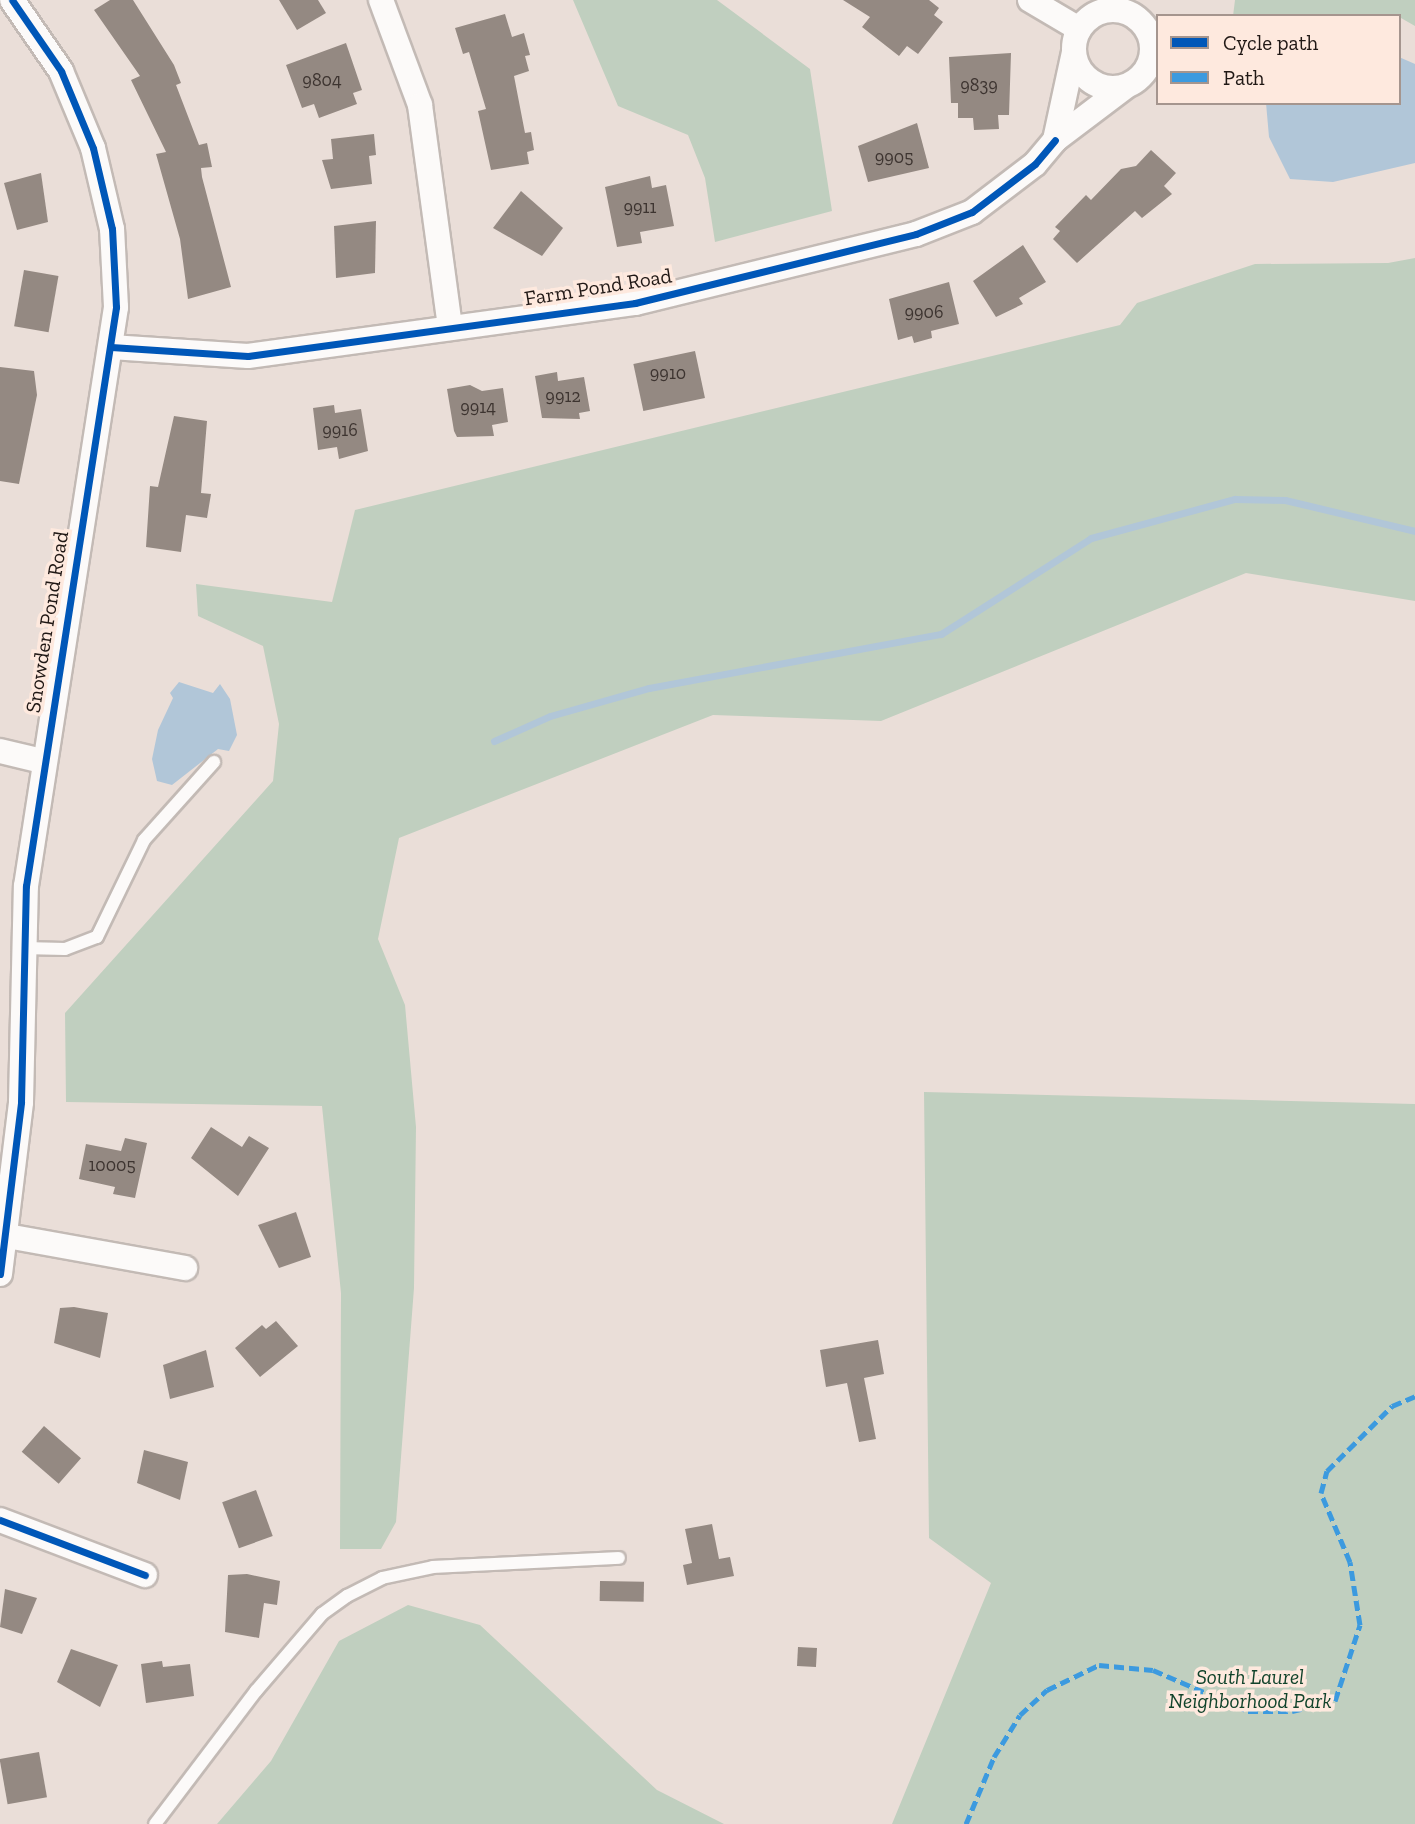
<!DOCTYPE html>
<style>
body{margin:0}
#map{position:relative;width:1415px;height:1824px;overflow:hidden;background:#eaded8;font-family:"Zilla Slab",serif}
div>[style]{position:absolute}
.green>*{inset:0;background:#c0cfbf}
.water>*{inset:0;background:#b1c6d8}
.stream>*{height:7px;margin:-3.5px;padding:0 3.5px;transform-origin:3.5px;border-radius:3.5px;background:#b1c6d8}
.building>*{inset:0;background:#948982;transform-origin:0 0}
.roads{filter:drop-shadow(2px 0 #c3bab5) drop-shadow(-2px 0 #c3bab5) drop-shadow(0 2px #c3bab5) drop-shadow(0 -2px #c3bab5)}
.service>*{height:12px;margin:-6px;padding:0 6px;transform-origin:6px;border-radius:6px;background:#fcfaf9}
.minor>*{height:24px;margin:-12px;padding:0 12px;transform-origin:12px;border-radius:12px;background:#fcfaf9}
.minor>.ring{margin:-12px;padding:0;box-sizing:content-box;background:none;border:24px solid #fcfaf9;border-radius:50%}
.quiet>*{height:5px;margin-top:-2.5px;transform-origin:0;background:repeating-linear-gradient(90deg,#3c9adf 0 10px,transparent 0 15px)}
.cycleway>*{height:7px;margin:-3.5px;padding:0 3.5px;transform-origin:3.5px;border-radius:3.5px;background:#0057b8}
span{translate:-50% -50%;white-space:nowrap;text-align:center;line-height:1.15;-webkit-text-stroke:7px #fee9de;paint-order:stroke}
.number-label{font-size:18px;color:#3d3430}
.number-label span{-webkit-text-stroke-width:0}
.street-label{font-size:21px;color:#201815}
.park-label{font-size:21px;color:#11432b;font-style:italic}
.legend{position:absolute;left:1156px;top:14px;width:245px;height:91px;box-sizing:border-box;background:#fee9de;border:2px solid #a5958e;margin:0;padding:9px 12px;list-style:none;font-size:21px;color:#201815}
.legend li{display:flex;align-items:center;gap:14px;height:35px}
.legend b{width:35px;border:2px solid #a5958e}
</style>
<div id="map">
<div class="green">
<div style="clip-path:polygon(573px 0,717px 0,810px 69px,832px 211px,715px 242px,705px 178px,688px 135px,618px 106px)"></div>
<div style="clip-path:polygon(1235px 0,1415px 0,1415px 26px,1394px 14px,1233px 16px)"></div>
<div style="clip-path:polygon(1415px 258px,1415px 601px,1246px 573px,881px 721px,713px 715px,399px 838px,378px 939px,405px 1005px,416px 1127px,414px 1288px,396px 1522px,381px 1549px,340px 1549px,341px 1293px,322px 1106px,66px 1102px,65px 1013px,273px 781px,279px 724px,263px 646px,198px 616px,196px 584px,332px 602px,355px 510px,1120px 325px,1137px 303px,1255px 264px,1388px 263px)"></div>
<div style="clip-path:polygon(924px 1092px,1415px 1104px,1415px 1824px,892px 1824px,991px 1583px,929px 1538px)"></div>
<div style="clip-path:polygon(408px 1605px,480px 1625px,657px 1790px,724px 1824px,217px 1824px,271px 1761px,339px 1641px)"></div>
</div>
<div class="water">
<div style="clip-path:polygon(1399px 57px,1415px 64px,1415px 163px,1333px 182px,1290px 179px,1269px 137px,1266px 103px,1399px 103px)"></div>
<div style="clip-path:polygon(179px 682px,213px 693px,220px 684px,230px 699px,237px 735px,229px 751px,218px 749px,172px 785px,157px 781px,152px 759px,158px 730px,173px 698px,170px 693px)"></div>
</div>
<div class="stream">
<div style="left:494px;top:741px;width:61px;rotate:-24.1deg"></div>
<div style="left:550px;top:716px;width:103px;rotate:-15.8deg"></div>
<div style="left:649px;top:688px;width:297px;rotate:-10.5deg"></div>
<div style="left:941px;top:634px;width:178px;rotate:-32.6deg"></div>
<div style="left:1091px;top:538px;width:149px;rotate:-15.2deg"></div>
<div style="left:1235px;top:499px;width:50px;rotate:1.1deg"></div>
<div style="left:1285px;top:500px;width:134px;rotate:13.4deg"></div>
</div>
<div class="building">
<div style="clip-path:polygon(110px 0,133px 0,174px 65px,181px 83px,176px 85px,199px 145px,207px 143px,212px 167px,201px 168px,202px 177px,231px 287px,188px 299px,180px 239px,156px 154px,166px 152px,131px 80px,140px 76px,94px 10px)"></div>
<div style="clip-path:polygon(279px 0,318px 0,326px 13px,297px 30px)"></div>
<div style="clip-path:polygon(843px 0,929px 0,939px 8px,934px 15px,943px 22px,918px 54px,907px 46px,899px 56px,862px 27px,870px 17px)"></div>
<div style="clip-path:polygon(505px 14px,512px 37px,524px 33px,530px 55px,525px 56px,529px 71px,514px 76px,525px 133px,531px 132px,534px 150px,527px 152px,529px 164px,491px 170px,478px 111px,486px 109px,469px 52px,463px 54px,455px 28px)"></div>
<div style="clip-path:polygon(346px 43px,362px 90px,353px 93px,357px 104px,319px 118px,314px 104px,302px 108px,286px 65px)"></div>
<div style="clip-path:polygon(1011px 53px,1009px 115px,998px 115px,999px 129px,974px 130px,973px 118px,958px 118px,958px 103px,951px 103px,949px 57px)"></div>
<div style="clip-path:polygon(917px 123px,929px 168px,868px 182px,858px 146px)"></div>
<div style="clip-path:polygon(374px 134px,376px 155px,369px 156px,372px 184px,331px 189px,322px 160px,333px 159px,331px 139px)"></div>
<div style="clip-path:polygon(1151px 150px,1176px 173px,1164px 186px,1172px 194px,1142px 218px,1135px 211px,1077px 263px,1053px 239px,1060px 231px,1055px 227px,1086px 195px,1091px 200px,1121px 169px,1136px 166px)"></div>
<div style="clip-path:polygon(41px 173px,48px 222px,17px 230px,4px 183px)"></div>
<div style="clip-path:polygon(650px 176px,652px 188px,666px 185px,674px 226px,640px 232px,642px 243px,617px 247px,605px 187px)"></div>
<div style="clip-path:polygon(521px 191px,563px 228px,542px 256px,493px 228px)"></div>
<div style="clip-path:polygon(376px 221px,375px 273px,336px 278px,334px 226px)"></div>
<div style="clip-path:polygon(1023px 245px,1046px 282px,1019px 298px,1023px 304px,996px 317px,973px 281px)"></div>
<div style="left:24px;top:270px;width:35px;height:57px;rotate:10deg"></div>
<div style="clip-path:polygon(949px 282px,959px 324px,931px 331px,932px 338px,914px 343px,912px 336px,898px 340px,889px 299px)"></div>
<div style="left:695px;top:351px;width:48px;height:63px;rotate:78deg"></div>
<div style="clip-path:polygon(0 367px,34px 371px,37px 395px,19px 484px,0 481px)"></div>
<div style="clip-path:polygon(557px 372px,558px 381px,584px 377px,590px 411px,579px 413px,580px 419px,542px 418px,535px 376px)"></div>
<div style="clip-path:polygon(470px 385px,482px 391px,503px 388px,508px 422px,492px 425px,494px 436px,457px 437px,454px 431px,447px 389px)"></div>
<div style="clip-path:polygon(334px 405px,335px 413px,361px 409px,368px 451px,339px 459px,337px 447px,318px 450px,313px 408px)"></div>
<div style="clip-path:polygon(174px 416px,207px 421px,201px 493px,211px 494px,207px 518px,186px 515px,181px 552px,146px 547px,150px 486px,158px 487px)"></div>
<div style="clip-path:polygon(211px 1127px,242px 1147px,249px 1136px,269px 1148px,238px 1196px,191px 1158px)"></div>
<div style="clip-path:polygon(125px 1138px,147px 1143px,135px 1198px,113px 1194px,115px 1187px,79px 1179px,86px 1144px,121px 1151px)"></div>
<div style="clip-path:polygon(296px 1212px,311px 1257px,279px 1268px,258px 1225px)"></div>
<div style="clip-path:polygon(74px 1307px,108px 1313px,100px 1358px,54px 1343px,60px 1308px)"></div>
<div style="clip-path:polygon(276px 1321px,298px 1346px,260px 1377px,235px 1348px,262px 1325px,266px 1329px)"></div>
<div style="clip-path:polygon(878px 1340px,884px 1374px,864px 1378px,876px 1439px,859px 1442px,847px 1383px,826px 1387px,820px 1350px)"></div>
<div style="clip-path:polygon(206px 1350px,214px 1387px,170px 1399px,163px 1365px)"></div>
<div style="left:44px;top:1426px;width:49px;height:34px;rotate:41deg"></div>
<div style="clip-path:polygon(144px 1450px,188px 1462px,180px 1500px,137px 1483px)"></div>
<div style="left:256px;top:1490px;width:49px;height:36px;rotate:70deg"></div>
<div style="clip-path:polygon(712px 1524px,719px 1559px,730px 1557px,734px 1576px,687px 1585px,683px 1565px,692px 1563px,685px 1529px)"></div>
<div style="clip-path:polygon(247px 1574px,280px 1581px,277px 1605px,264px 1603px,259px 1638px,225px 1632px,228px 1575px)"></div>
<div style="left:600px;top:1581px;width:44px;height:20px;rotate:1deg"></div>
<div style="clip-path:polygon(5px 1589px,37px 1598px,22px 1634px,0 1627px)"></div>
<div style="left:798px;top:1647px;width:19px;height:19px;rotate:3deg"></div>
<div style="clip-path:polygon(71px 1649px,118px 1665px,100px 1707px,57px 1682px)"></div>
<div style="clip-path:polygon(162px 1661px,163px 1667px,190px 1664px,194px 1696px,146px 1703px,141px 1664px)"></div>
<div style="left:39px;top:1752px;width:46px;height:40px;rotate:80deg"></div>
</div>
<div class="roads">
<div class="service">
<div style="left:23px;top:948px;width:42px;rotate:1.4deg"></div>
<div style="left:65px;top:949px;width:34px;rotate:-21deg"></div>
<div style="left:97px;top:937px;width:108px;rotate:-64.1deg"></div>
<div style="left:144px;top:840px;width:105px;rotate:-48.1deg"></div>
<div style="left:155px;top:1824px;width:167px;rotate:-52.8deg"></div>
<div style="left:256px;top:1691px;width:101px;rotate:-49.4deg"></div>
<div style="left:322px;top:1614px;width:31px;rotate:-36deg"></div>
<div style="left:347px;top:1596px;width:39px;rotate:-27deg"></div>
<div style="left:382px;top:1578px;width:52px;rotate:-12.2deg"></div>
<div style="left:433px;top:1567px;width:186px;rotate:-2.8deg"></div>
</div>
<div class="minor">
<div style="left:381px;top:0;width:112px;rotate:69.6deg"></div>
<div style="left:420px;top:105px;width:225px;rotate:82.3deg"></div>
<div style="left:1030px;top:0;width:57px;rotate:30.6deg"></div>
<div class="ring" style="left:1074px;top:10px;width:54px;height:54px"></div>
<div style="left:1074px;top:52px;width:90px;rotate:102.2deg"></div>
<div style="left:1055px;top:140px;width:88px;rotate:-37.1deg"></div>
<div style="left:111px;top:347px;width:137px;rotate:3.8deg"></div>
<div style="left:248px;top:356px;width:391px;rotate:-7.8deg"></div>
<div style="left:635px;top:303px;width:289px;rotate:-13.8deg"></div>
<div style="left:916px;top:234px;width:60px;rotate:-21.4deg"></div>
<div style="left:972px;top:212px;width:79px;rotate:-37.3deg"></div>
<div style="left:1035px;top:164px;width:31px;rotate:-50deg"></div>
<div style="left:0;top:751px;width:43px;rotate:13.4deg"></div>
<div style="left:7px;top:1236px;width:181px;rotate:10.2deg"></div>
<div style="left:0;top:1274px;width:173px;rotate:-83deg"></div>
<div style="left:21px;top:1102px;width:216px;rotate:-88.7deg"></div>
<div style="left:26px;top:886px;width:586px;rotate:-81.16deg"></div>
<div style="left:116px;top:307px;width:78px;rotate:-92.9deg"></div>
<div style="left:112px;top:229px;width:83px;rotate:-103.2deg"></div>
<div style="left:93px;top:148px;width:83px;rotate:-112.6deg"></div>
<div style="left:61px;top:71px;width:86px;rotate:-124.6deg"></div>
<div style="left:0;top:1520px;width:155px;rotate:20.8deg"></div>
</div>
</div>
<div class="quiet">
<div style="left:966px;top:1824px;width:73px;rotate:-67.3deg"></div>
<div style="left:994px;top:1757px;width:49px;rotate:-58.2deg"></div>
<div style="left:1020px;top:1715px;width:37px;rotate:-43deg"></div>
<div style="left:1047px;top:1690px;width:58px;rotate:-25.7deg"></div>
<div style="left:1099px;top:1665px;width:54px;rotate:5.3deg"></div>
<div style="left:1153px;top:1670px;width:103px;rotate:23.3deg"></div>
<div style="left:1248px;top:1711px;width:44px"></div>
<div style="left:1292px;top:1711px;width:44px;rotate:-13.1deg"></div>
<div style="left:1335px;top:1701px;width:80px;rotate:-71.8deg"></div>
<div style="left:1360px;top:1625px;width:64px;rotate:-99deg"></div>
<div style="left:1350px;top:1562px;width:75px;rotate:-112.8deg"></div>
<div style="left:1321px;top:1493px;width:23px;rotate:-75deg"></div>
<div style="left:1327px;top:1471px;width:92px;rotate:-45deg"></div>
<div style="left:1392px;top:1406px;width:25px;rotate:-23deg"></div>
</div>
<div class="cycleway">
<div style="left:111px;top:347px;width:137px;rotate:3.8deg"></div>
<div style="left:248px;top:356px;width:391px;rotate:-7.8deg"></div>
<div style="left:635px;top:303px;width:289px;rotate:-13.8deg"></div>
<div style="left:916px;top:234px;width:60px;rotate:-21.4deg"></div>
<div style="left:972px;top:212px;width:79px;rotate:-37.3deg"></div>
<div style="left:1035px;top:164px;width:31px;rotate:-50deg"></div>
<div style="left:0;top:1274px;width:173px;rotate:-83deg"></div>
<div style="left:21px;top:1102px;width:216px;rotate:-88.7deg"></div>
<div style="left:26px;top:886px;width:586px;rotate:-81.16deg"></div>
<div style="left:116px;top:307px;width:78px;rotate:-92.9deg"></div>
<div style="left:112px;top:229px;width:83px;rotate:-103.2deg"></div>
<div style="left:93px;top:148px;width:83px;rotate:-112.6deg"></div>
<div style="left:61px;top:71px;width:86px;rotate:-124.6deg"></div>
<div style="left:0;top:1520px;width:155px;rotate:20.8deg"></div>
</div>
<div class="number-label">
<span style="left:322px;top:80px">9804</span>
<span style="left:979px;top:85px">9839</span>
<span style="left:894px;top:157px">9905</span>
<span style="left:640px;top:207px">9911</span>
<span style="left:924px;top:312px">9906</span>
<span style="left:668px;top:373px">9910</span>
<span style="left:563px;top:396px">9912</span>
<span style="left:478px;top:407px">9914</span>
<span style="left:340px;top:430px">9916</span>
<span style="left:112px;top:1165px">10005</span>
</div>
<div class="street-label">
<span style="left:598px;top:287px;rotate:-9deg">Farm Pond Road</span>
<span style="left:47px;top:622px;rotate:-81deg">Snowden Pond Road</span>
</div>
<div class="park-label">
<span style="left:1250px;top:1689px">South Laurel<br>Neighborhood Park</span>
</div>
<ul class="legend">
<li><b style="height:9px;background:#0057b8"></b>Cycle path</li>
<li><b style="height:9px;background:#3c9adf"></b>Path</li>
</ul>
</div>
